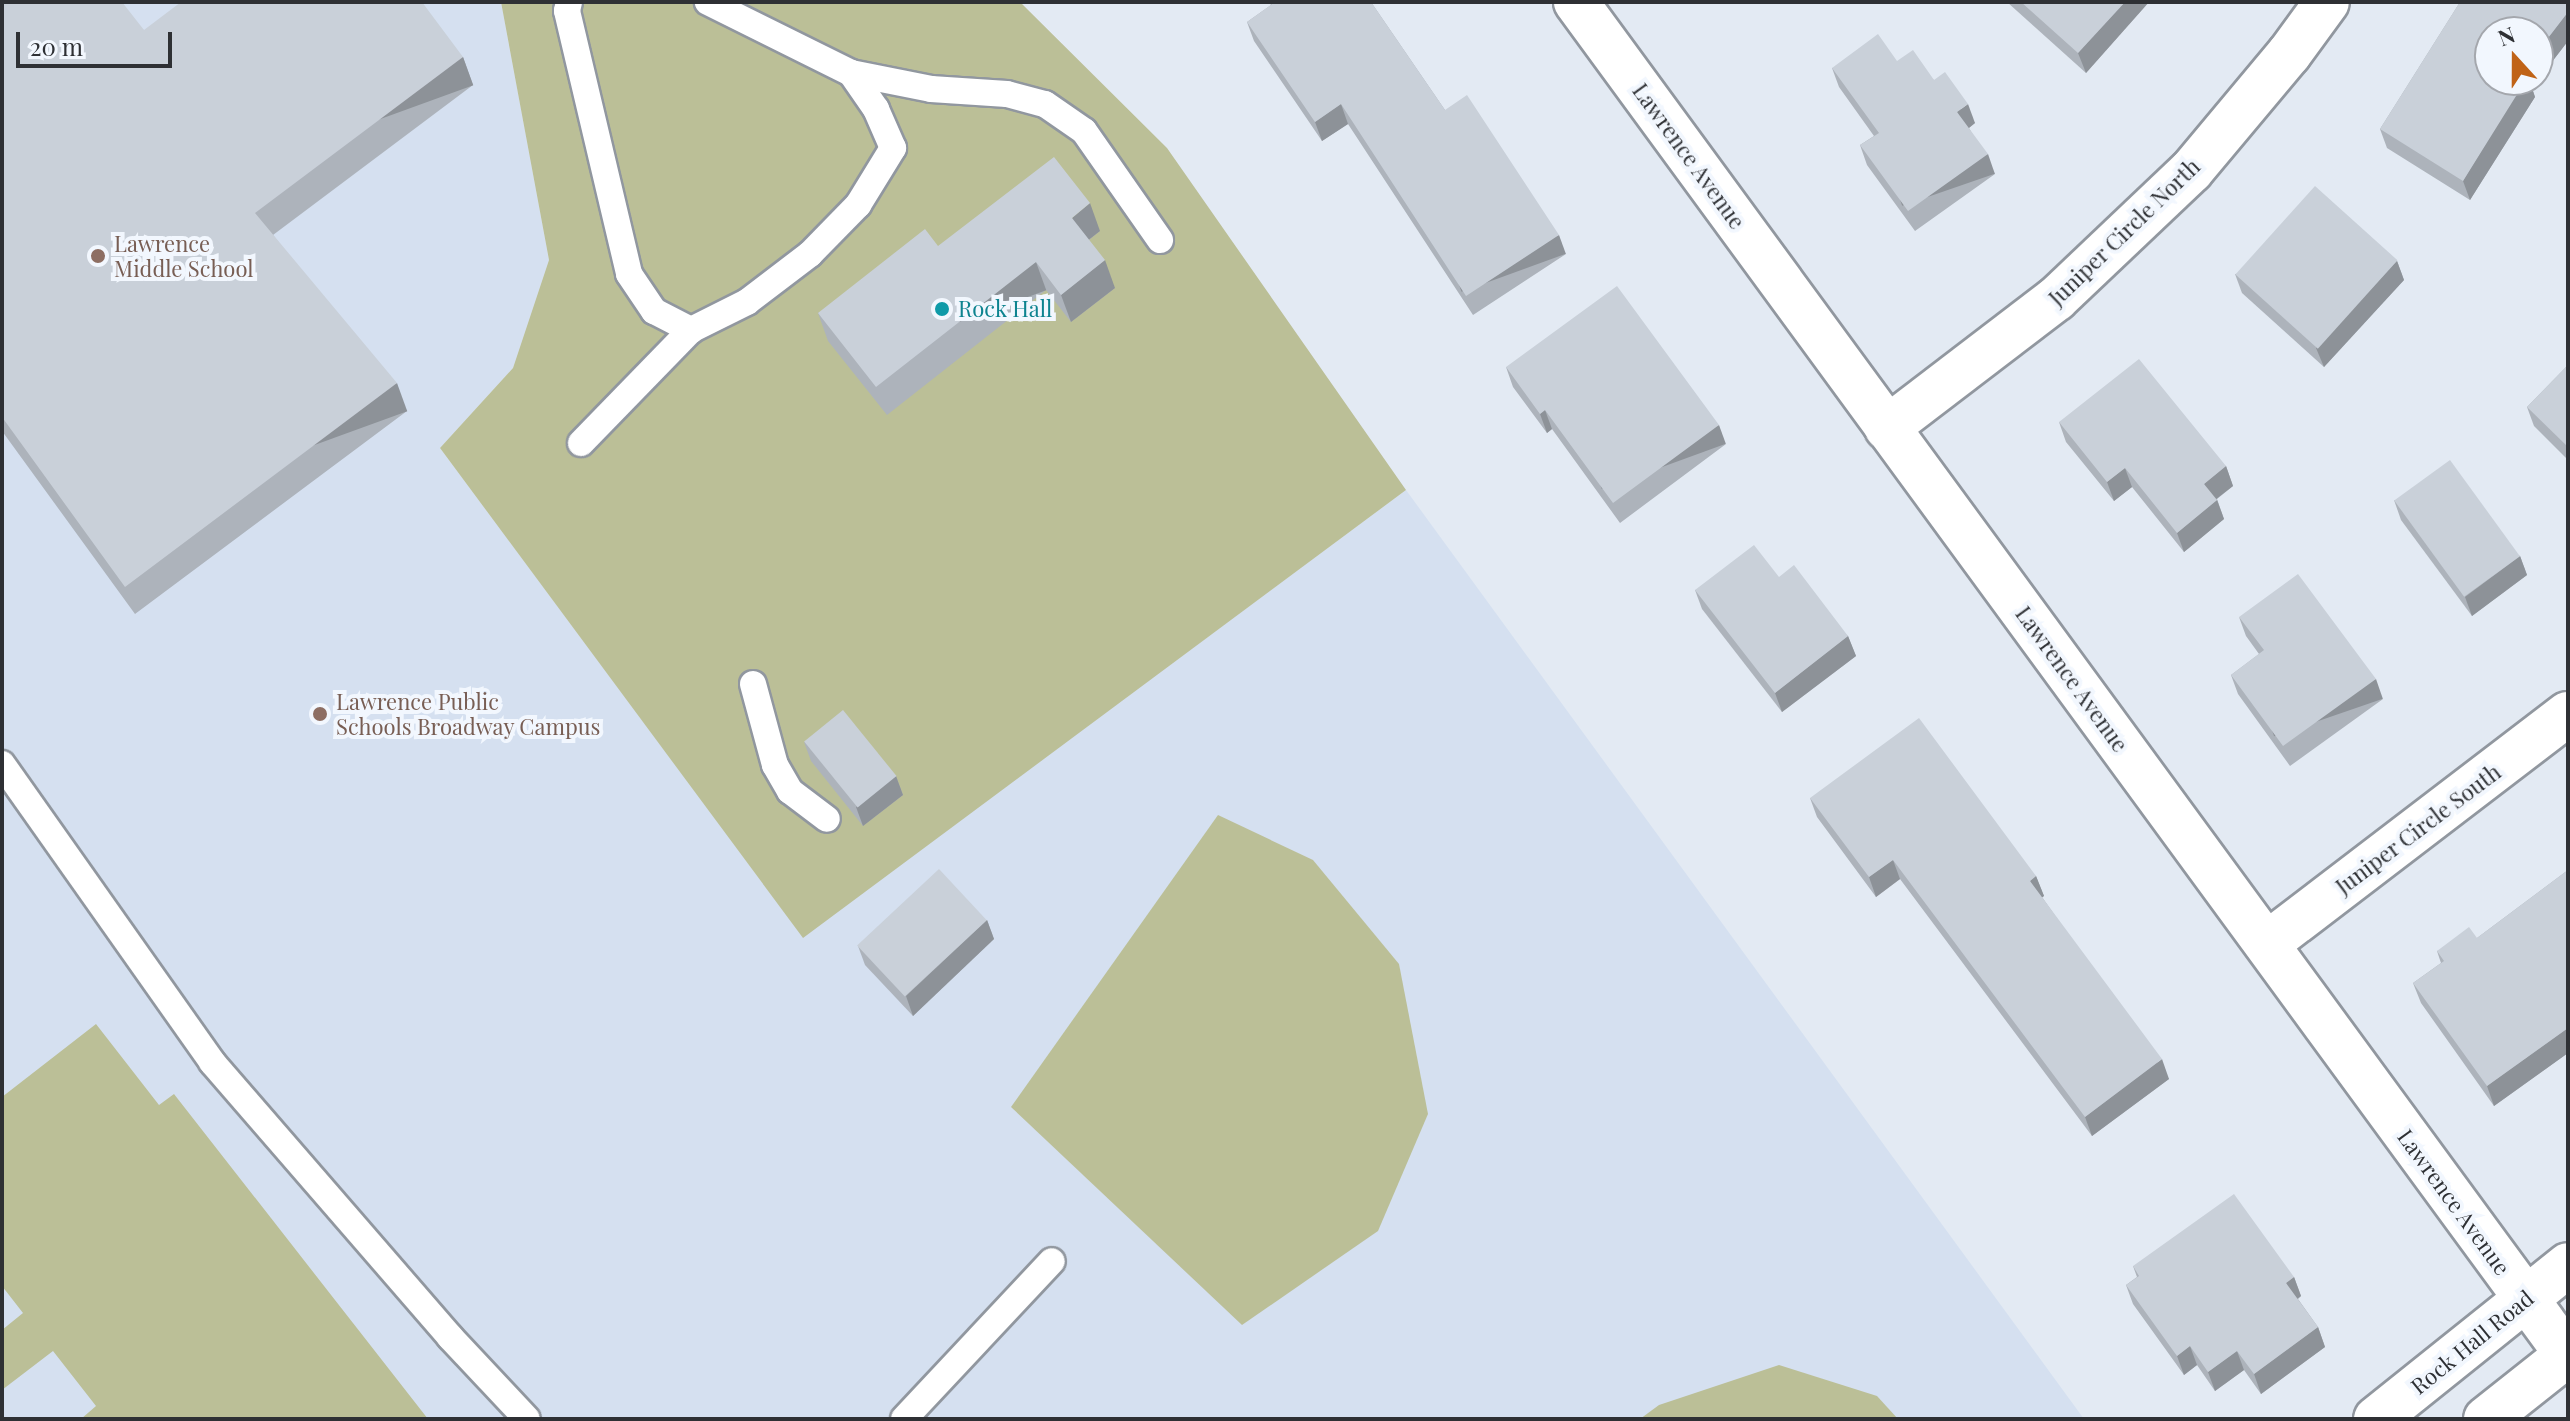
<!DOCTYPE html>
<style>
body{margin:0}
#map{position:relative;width:2570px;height:1421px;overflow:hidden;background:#e3eaf3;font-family:"Playfair Display",serif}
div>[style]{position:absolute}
.built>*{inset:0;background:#d5e0f0}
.green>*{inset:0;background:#bbbf97}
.roads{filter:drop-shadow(2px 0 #91979f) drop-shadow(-2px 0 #91979f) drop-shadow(0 2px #91979f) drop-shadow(0 -2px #91979f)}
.service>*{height:26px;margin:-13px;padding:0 13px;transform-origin:13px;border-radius:13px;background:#fff}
.minor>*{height:44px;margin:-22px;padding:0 22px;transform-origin:22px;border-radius:22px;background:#fff}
.tertiary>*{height:44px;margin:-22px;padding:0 22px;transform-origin:22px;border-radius:22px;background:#fff}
.secondary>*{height:44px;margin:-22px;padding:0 22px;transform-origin:22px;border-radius:22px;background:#fff}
.wall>*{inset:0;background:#adb3bb}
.shaded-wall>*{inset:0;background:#8d9298;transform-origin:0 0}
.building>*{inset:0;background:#c9d0d9;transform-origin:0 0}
.dots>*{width:22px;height:22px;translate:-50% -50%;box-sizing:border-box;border:4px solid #f2f7fe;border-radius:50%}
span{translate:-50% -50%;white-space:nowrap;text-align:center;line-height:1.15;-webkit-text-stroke:8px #f2f7fe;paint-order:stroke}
.street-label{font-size:22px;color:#2e3034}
.education-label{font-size:22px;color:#785e54}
.left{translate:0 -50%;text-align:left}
.culture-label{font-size:22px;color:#0d838f}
.frame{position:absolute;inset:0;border:4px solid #2e3034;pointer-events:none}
.north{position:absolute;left:2474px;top:16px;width:80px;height:80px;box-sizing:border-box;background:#f2f7fe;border:2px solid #a4a7ad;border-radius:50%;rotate:339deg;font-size:22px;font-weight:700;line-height:32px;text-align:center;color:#2e3034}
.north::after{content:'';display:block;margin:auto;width:28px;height:36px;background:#c06317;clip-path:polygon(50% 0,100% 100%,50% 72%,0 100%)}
.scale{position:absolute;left:16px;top:32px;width:156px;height:36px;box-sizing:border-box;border:4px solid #2e3034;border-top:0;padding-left:10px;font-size:24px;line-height:28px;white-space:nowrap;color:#2e3034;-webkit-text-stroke:6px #f2f7fe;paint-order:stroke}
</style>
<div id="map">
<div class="built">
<div style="clip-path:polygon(2px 2px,501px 2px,549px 260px,513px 368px,440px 448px,803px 937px,1406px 490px,2084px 1419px,2px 1419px)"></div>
</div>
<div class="green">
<div style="clip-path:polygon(501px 2px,1020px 2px,1167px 148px,1406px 490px,803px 938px,440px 448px,513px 368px,549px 260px)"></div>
<div style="clip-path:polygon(1218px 815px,1313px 860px,1399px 964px,1428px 1114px,1378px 1231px,1242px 1325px,1011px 1107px)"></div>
<div style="clip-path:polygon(96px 1024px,159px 1105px,174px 1094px,428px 1419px,81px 1419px,96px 1406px,53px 1351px,2px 1390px,2px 1330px,23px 1313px,2px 1286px,2px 1097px)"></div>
<div style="clip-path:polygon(1779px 1365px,1877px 1396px,1898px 1419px,1640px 1419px,1659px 1405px)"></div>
</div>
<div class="roads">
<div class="service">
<div style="left:569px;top:2px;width:9px;rotate:103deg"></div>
<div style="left:567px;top:11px;width:270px;rotate:76.7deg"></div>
<div style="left:629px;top:274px;width:45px;rotate:56deg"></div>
<div style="left:654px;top:311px;width:42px;rotate:27.2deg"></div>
<div style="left:691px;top:330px;width:63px;rotate:-26.6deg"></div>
<div style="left:747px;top:302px;width:79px;rotate:-37.3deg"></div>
<div style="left:810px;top:254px;width:69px;rotate:-45.6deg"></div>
<div style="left:858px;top:205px;width:67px;rotate:-58.4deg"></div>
<div style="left:893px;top:148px;width:43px;rotate:-113.6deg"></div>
<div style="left:876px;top:109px;width:44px;rotate:-124.8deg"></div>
<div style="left:851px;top:73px;width:160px;rotate:-153.6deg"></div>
<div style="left:851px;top:73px;width:82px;rotate:11.3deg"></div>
<div style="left:931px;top:89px;width:76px;rotate:3.8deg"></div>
<div style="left:1007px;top:94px;width:39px;rotate:15deg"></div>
<div style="left:1045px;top:104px;width:47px;rotate:34.7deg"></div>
<div style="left:1084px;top:131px;width:133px;rotate:55.1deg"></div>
<div style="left:581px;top:443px;width:158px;rotate:-45.8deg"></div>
<div style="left:753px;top:684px;width:84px;rotate:74.8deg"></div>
<div style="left:775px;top:765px;width:30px;rotate:60deg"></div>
<div style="left:790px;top:791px;width:46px;rotate:37.1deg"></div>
<div style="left:2px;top:764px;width:365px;rotate:54.8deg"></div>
<div style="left:212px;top:1062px;width:364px;rotate:49.1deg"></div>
<div style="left:450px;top:1337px;width:112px;rotate:46.8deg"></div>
<div style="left:904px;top:1419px;width:216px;rotate:-46.9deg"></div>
</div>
<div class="minor">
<div style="left:1887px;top:428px;width:213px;rotate:-37.4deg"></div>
<div style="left:2056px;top:299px;width:186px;rotate:-43.5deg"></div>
<div style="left:2191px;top:171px;width:153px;rotate:-50.1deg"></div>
<div style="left:2289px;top:54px;width:64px;rotate:-53.8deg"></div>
<div style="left:2268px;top:943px;width:377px;rotate:-37.4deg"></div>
</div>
<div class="tertiary">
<div style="left:1576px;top:2px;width:1679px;rotate:53.77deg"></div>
</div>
<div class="secondary">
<div style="left:2376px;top:1419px;width:246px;rotate:-38.7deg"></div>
<div style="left:2486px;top:1419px;width:105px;rotate:-38.4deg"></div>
</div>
</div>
<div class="wall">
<div style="clip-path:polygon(2px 2px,144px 30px,463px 57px,473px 85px,273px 235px,407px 411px,135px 614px,2px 431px)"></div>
<div style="clip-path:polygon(1269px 2px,1371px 2px,1445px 110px,1566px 254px,1473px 315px,1348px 124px,1322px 141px,1254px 41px,1247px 22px,1271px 5px)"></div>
<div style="clip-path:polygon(2007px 2px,2149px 2px,2086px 73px)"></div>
<div style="clip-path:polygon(2460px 2px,2568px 2px,2568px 41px,2538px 80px,2538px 32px,2490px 32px,2490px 80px,2538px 80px,2532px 88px,2535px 97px,2470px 200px,2387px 148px,2380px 129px)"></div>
<div style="clip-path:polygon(1897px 61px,1934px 80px,1975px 123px,1969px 128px,1995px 174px,1915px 231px,1867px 165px,1860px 145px,1874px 136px,1839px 87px,1832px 68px)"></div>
<div style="clip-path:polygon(1100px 231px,1089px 240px,1115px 288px,1071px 322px,1046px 290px,887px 415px,828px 341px,818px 313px,938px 246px)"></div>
<div style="clip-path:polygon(2397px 261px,2404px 280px,2324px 367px,2242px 293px,2235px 274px)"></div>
<div style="clip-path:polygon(2568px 365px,2568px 460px,2534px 426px,2527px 407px)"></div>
<div style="clip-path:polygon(1506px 367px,1726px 444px,1620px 523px,1552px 429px,1547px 433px,1513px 387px)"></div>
<div style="clip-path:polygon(2059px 422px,2226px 466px,2233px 486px,2217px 499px,2224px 519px,2184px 552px,2132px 487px,2114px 501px,2066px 442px)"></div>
<div style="clip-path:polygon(2394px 500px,2520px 556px,2527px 575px,2472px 616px,2401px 520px)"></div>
<div style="clip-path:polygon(1779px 577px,1848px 636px,1856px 656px,1782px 712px,1702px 609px,1695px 590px)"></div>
<div style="clip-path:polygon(2239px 617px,2383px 699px,2290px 766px,2238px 694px,2231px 675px,2259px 654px,2246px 636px)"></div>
<div style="clip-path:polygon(804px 742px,896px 776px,903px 795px,863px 826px,811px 761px)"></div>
<div style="clip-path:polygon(1810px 798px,2036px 876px,2044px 896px,2042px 897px,2169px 1079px,2092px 1136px,1900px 879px,1876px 897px,1817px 817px)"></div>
<div style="clip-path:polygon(2568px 870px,2568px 1053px,2494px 1106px,2421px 1003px,2413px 983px,2441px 963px,2437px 951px,2477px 938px)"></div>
<div style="clip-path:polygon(987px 920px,994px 939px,913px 1016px,865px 965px,858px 946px)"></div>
<div style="clip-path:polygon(2133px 1266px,2294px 1277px,2301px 1296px,2298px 1299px,2318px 1327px,2325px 1347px,2261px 1394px,2244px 1370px,2215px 1391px,2197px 1365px,2184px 1375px,2133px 1304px,2126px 1285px,2137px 1277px)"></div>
</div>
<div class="shaded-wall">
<div style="clip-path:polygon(2125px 2px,2149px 2px,2086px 73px,2078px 53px)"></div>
<div style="clip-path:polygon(2568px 12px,2568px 41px,2538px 80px,2538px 51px)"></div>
<div style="left:463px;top:57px;width:30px;height:260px;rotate:70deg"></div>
<div style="clip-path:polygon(2524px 80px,2538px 80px,2532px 88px,2535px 97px,2470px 200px,2463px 181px)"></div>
<div style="clip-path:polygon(1341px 104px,1348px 124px,1322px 141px,1315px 122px)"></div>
<div style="clip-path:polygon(1968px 104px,1975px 123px,1965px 131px,1957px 112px)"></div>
<div style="left:1988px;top:154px;width:21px;height:98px;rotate:71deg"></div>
<div style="clip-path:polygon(1090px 203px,1100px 231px,1082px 245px,1072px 218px)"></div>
<div style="left:1559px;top:235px;width:20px;height:111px;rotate:70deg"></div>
<div style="clip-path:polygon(1105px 260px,1115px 288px,1071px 322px,1061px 295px)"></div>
<div style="clip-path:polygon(2397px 261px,2404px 280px,2324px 367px,2316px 348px)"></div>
<div style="left:1036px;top:262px;width:30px;height:203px;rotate:70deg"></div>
<div style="left:397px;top:383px;width:30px;height:340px;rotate:70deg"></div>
<div style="clip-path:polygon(1545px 410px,1552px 429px,1547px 433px,1540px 414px)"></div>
<div style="left:1719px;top:425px;width:20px;height:132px;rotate:70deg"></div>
<div style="clip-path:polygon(2226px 466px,2233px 486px,2211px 503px,2204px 484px)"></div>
<div style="clip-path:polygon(2125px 468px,2132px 487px,2114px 501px,2107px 482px)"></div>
<div style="clip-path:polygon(2217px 500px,2224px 519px,2184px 552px,2177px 533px)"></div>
<div style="clip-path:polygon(2520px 556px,2527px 575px,2472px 616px,2465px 597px)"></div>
<div style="clip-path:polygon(1848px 636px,1856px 656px,1782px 712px,1775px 693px)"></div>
<div style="left:2376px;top:679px;width:21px;height:115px;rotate:71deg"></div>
<div style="clip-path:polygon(896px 776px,903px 795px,863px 826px,856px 807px)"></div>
<div style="clip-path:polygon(1893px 860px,1900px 879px,1876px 897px,1869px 877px)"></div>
<div style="clip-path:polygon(2036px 876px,2044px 896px,2037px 901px,2030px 881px)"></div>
<div style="clip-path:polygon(987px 920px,994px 939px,913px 1016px,906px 996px)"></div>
<div style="clip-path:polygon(2568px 1028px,2568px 1053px,2494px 1106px,2487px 1086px)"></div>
<div style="clip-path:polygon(2162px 1059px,2169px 1079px,2092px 1136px,2085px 1117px)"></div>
<div style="clip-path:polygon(2294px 1277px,2301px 1296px,2293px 1302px,2286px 1283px)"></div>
<div style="clip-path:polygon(2318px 1327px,2325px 1347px,2261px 1394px,2254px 1374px)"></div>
<div style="clip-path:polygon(2190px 1346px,2197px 1365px,2184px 1375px,2177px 1356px)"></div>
<div style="clip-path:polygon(2237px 1351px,2244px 1370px,2215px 1391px,2208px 1372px)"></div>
</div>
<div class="building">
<div style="clip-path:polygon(2px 2px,122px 2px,144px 30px,181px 2px,422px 2px,463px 57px,255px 213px,397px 383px,125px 587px,2px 417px)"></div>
<div style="clip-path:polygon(1275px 2px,1371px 2px,1445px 110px,1467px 95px,1559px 235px,1466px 296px,1341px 104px,1315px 122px,1247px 22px)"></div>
<div style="clip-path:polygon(2021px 2px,2125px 2px,2078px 53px)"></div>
<div style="clip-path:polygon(2460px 2px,2568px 2px,2568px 12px,2538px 51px,2538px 32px,2490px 32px,2490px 80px,2526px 80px,2463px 181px,2380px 129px)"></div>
<div style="clip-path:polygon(1878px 34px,1897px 61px,1913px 50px,1934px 80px,1945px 72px,1968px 104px,1957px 112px,1988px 154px,1908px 211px,1860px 145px,1879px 133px,1832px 68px)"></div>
<div style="clip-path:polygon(1054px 157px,1090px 203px,1072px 218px,1105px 260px,1061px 295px,1036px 262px,876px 387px,818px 313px,925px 229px,938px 246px)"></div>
<div style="left:2315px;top:186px;width:111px;height:119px;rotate:42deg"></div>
<div style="clip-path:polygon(1617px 286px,1719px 425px,1613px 503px,1545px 410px,1540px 414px,1506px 367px)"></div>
<div style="clip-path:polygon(2139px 359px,2226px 466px,2204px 484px,2217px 500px,2177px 533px,2125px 468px,2107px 482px,2059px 422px)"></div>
<div style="clip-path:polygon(2568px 365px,2568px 447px,2527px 407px)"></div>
<div style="left:2450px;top:460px;width:119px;height:69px;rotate:54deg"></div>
<div style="clip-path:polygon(1754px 545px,1779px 577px,1794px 565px,1848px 636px,1775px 693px,1695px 590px)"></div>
<div style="clip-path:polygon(2298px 574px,2376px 679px,2283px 746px,2231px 675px,2264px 650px,2239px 617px)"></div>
<div style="left:843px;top:710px;width:85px;height:50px;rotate:51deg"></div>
<div style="clip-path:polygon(1919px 718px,2036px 876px,2030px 881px,2162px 1059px,2085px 1117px,1893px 860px,1869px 877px,1810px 798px)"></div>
<div style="left:939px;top:869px;width:70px;height:112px;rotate:47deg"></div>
<div style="clip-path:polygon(2568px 870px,2568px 1028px,2487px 1086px,2413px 983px,2444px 961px,2437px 951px,2469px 927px,2477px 938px)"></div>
<div style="clip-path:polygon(2234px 1194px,2294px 1277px,2286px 1283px,2318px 1327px,2254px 1374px,2237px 1351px,2208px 1372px,2190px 1346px,2177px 1356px,2126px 1285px,2139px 1276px,2133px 1266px)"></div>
</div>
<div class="dots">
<div style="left:98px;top:256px;background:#8d6e63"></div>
<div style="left:942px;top:309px;background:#0f9aa8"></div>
<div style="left:320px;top:714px;background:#8d6e63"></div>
</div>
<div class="street-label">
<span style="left:1689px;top:156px;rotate:54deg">Lawrence Avenue</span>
<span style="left:2124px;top:232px;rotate:-44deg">Juniper Circle North</span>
<span style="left:2072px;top:679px;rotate:54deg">Lawrence Avenue</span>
<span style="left:2418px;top:829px;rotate:-37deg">Juniper Circle South</span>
<span style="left:2454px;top:1202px;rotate:54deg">Lawrence Avenue</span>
<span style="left:2472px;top:1342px;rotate:-39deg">Rock Hall Road</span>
</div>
<div class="education-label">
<span class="left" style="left:114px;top:256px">Lawrence<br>Middle School</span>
<span class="left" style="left:336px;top:714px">Lawrence Public<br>Schools Broadway Campus</span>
</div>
<div class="culture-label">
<span class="left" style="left:958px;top:309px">Rock Hall</span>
</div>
<div class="frame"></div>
<div class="north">N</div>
<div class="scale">20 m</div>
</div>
